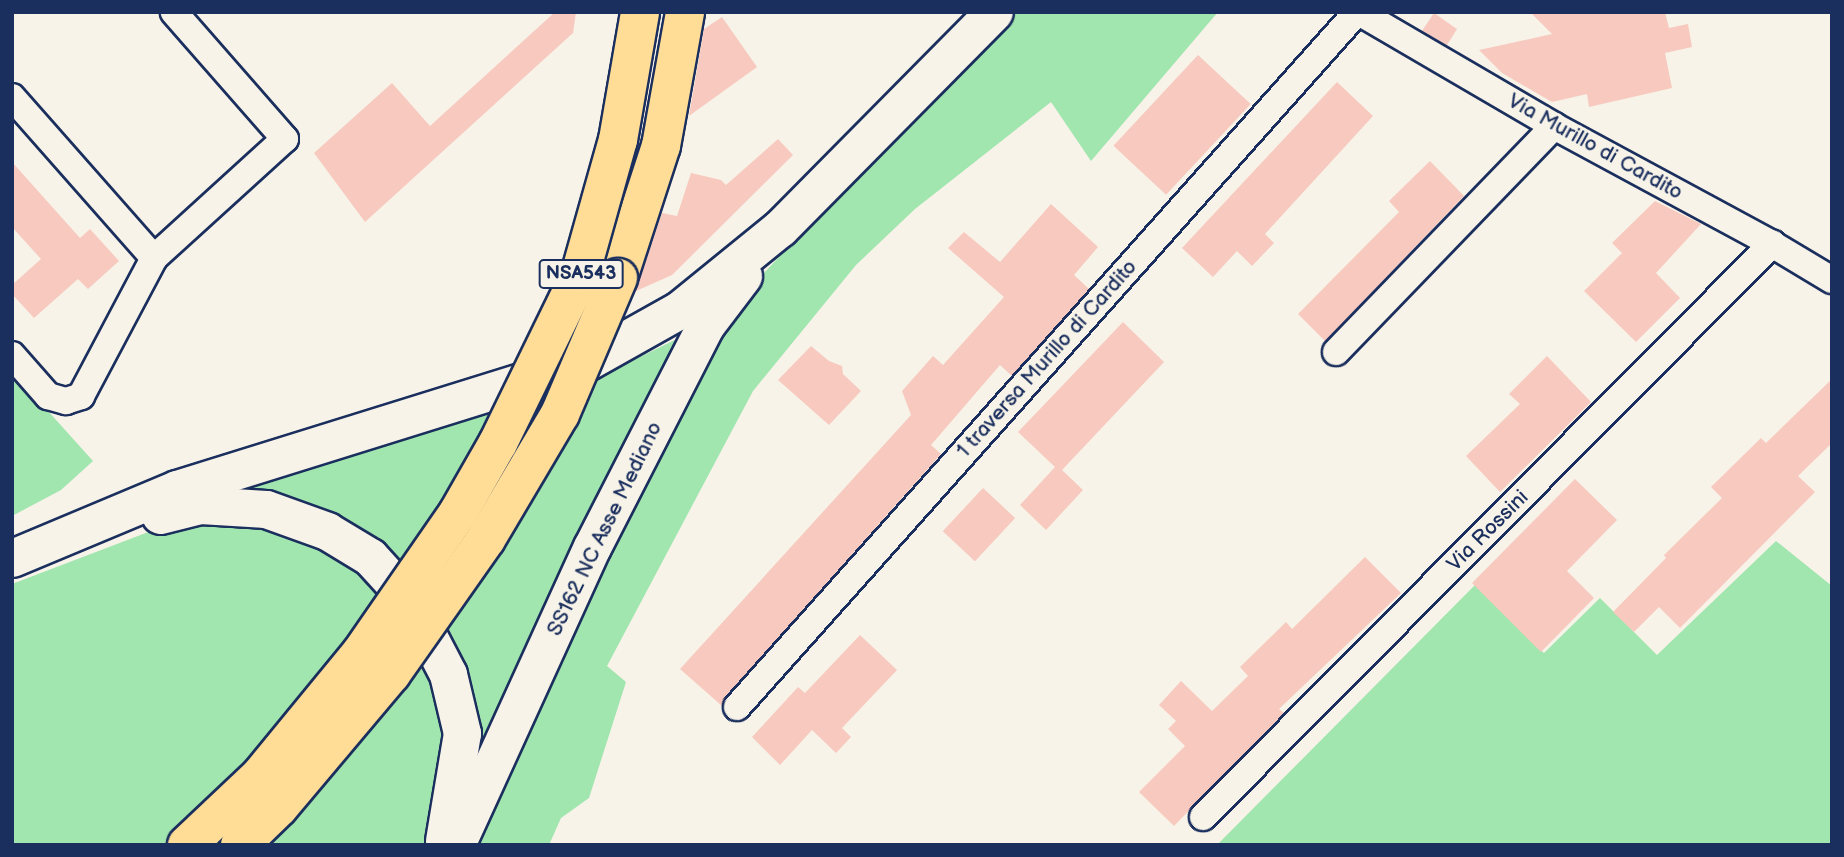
<!DOCTYPE html>
<style>
body{margin:0}
#map{position:relative;width:1844px;height:857px;overflow:hidden;background:#f7f3e8;font-family:"Balsamiq Sans",sans-serif}
div>[style]{position:absolute}
.green>*{inset:0;background:#a1e5af}
.building>*{inset:0;background:#f8c9be;transform-origin:0 0}
.roads{filter:drop-shadow(2px 0 #1b2f5e) drop-shadow(-2px 0 #1b2f5e) drop-shadow(0 2px #1b2f5e) drop-shadow(0 -2px #1b2f5e)}
.street>*{height:26px;margin:-13px;padding:0 13px;transform-origin:13px;border-radius:13px;background:#f7f3e8}
.secondary>*{height:37px;margin:-18.5px;padding:0 18.5px;transform-origin:18.5px;border-radius:18.5px;background:#f7f3e8}
.highway>*{height:38px;margin:-19px;padding:0 19px;transform-origin:19px;border-radius:19px;background:#ffdd96}
.bridges{filter:drop-shadow(2px 0 #1b2f5e) drop-shadow(-2px 0 #1b2f5e) drop-shadow(0 2px #1b2f5e) drop-shadow(0 -2px #1b2f5e)}
.highway-bridge>*{height:38px;margin:-19px;padding:0 19px;transform-origin:19px;border-radius:19px;background:#ffdd96}
span{translate:-50% -50%;white-space:nowrap;text-align:center;line-height:1.15;-webkit-text-stroke:5px #f7f3e8;paint-order:stroke}
.shield-label span{padding:2px 5px;background:#f7f3e8;border:2px solid;border-radius:5px;-webkit-text-stroke-width:0}
.shield-label{font-size:19px;color:#1b2f5e;font-weight:700}
.street-label{font-size:21px;color:#1b2f5e}
.frame{position:absolute;inset:0;border:14px solid #1b2f5e;pointer-events:none}
</style>
<div id="map">
<div class="green">
<div style="clip-path:polygon(1008px 12px,1218px 12px,1091px 161px,1051px 102px,915px 209px,856px 265px,753px 391px,607px 666px,626px 682px,589px 798px,561px 818px,549px 845px,480px 845px,628px 502px,714px 337px,764px 273px)"></div>
<div style="clip-path:polygon(685px 335px,603px 485px,482px 769px,477px 768px,478px 737px,469px 676px,444px 619px,218px 487px,480px 414px,609px 372px)"></div>
<div style="clip-path:polygon(12px 371px,93px 461px,61px 490px,12px 516px)"></div>
<div style="clip-path:polygon(194px 521px,260px 523px,337px 553px,374px 583px,435px 676px,447px 741px,442px 800px,424px 845px,12px 845px,12px 584px,151px 531px)"></div>
<div style="clip-path:polygon(1776px 541px,1832px 586px,1832px 845px,1217px 845px,1475px 585px,1544px 653px,1600px 598px,1657px 655px)"></div>
</div>
<div class="building">
<div style="clip-path:polygon(555px 12px,576px 12px,573px 33px,365px 222px,314px 153px,392px 83px,430px 126px)"></div>
<div style="clip-path:polygon(1530px 12px,1665px 12px,1669px 28px,1688px 24px,1692px 47px,1665px 53px,1672px 88px,1589px 107px,1587px 94px,1552px 102px,1502px 73px,1479px 50px,1552px 34px)"></div>
<div style="clip-path:polygon(1434px 13px,1457px 29px,1447px 45px,1422px 31px)"></div>
<div style="clip-path:polygon(722px 17px,757px 67px,689px 116px,704px 29px)"></div>
<div style="left:1198px;top:55px;width:72px;height:124px;rotate:43deg"></div>
<div style="clip-path:polygon(1337px 82px,1373px 116px,1265px 234px,1274px 243px,1252px 266px,1237px 251px,1213px 277px,1182px 248px)"></div>
<div style="clip-path:polygon(778px 139px,793px 155px,672px 275px,636px 291px,662px 213px,677px 216px,691px 173px,721px 180px,726px 185px)"></div>
<div style="clip-path:polygon(1430px 161px,1464px 196px,1325px 341px,1298px 314px,1399px 212px,1389px 201px)"></div>
<div style="clip-path:polygon(12px 162px,80px 238px,90px 229px,119px 261px,88px 289px,78px 279px,34px 318px,12px 294px,12px 285px,41px 259px,12px 227px)"></div>
<div style="clip-path:polygon(1655px 201px,1701px 224px,1656px 273px,1680px 298px,1636px 342px,1584px 291px,1622px 253px,1612px 243px)"></div>
<div style="clip-path:polygon(1051px 204px,1098px 247px,1074px 275px,1089px 289px,1012px 376px,1000px 365px,931px 445px,941px 454px,725px 697px,722px 706px,680px 669px,911px 415px,902px 391px,933px 356px,943px 365px,1004px 297px,948px 248px,964px 232px,1000px 262px)"></div>
<div style="clip-path:polygon(1123px 322px,1164px 362px,1062px 470px,1083px 490px,1046px 530px,1020px 505px,1055px 467px,1018px 432px)"></div>
<div style="clip-path:polygon(811px 346px,829px 361px,842px 366px,843px 374px,861px 391px,829px 425px,778px 380px)"></div>
<div style="clip-path:polygon(1547px 356px,1591px 402px,1500px 492px,1466px 456px,1520px 404px,1509px 394px)"></div>
<div style="clip-path:polygon(1832px 379px,1832px 443px,1798px 476px,1815px 492px,1680px 628px,1659px 607px,1634px 632px,1613px 612px,1666px 558px,1664px 555px,1722px 498px,1711px 487px,1761px 438px,1766px 443px)"></div>
<div style="clip-path:polygon(1575px 479px,1617px 520px,1567px 571px,1594px 598px,1541px 652px,1472px 583px)"></div>
<div style="left:983px;top:488px;width:44px;height:59px;rotate:43deg"></div>
<div style="clip-path:polygon(1365px 557px,1401px 593px,1279px 709px,1284px 713px,1174px 826px,1139px 792px,1185px 746px,1168px 729px,1176px 721px,1159px 705px,1181px 681px,1212px 711px,1248px 676px,1240px 667px,1286px 622px,1292px 629px)"></div>
<div style="clip-path:polygon(860px 635px,897px 670px,842px 728px,851px 737px,836px 753px,812px 730px,780px 765px,752px 737px,798px 687px,805px 693px)"></div>
</div>
<div class="roads">
<div class="street">
<div style="left:1359px;top:12px;width:226px;rotate:30.3deg"></div>
<div style="left:1554px;top:126px;width:248px;rotate:28.4deg"></div>
<div style="left:1772px;top:244px;width:70px;rotate:31deg"></div>
<div style="left:12px;top:97px;width:215px;rotate:48.6deg"></div>
<div style="left:154px;top:258px;width:177px;rotate:-42.3deg"></div>
<div style="left:285px;top:139px;width:169px;rotate:-131.2deg"></div>
<div style="left:1336px;top:352px;width:314px;rotate:-46deg"></div>
<div style="left:12px;top:355px;width:55px;rotate:48.7deg"></div>
<div style="left:48px;top:396px;width:19px;rotate:16deg"></div>
<div style="left:66px;top:401px;width:16px;rotate:-18deg"></div>
<div style="left:81px;top:396px;width:156px;rotate:-62.1deg"></div>
<div style="left:737px;top:707px;width:931px;rotate:-48.26deg"></div>
<div style="left:1203px;top:817px;width:808px;rotate:-45.2deg"></div>
</div>
<div class="secondary">
<div style="left:160px;top:515px;width:41px;rotate:-14deg"></div>
<div style="left:200px;top:505px;width:66px;rotate:3.5deg"></div>
<div style="left:266px;top:509px;width:65px;rotate:19.8deg"></div>
<div style="left:327px;top:531px;width:50px;rotate:31.2deg"></div>
<div style="left:370px;top:557px;width:59px;rotate:47.7deg"></div>
<div style="left:410px;top:601px;width:82px;rotate:62.5deg"></div>
<div style="left:448px;top:674px;width:61px;rotate:76.7deg"></div>
<div style="left:462px;top:733px;width:109px;rotate:99.5deg"></div>
<div style="left:12px;top:558px;width:179px;rotate:-22.7deg"></div>
<div style="left:177px;top:489px;width:430px;rotate:-17.3deg"></div>
<div style="left:588px;top:361px;width:104px;rotate:-29.3deg"></div>
<div style="left:679px;top:310px;width:130px;rotate:-39.1deg"></div>
<div style="left:780px;top:228px;width:304px;rotate:-45.3deg"></div>
<div style="left:456px;top:845px;width:328px;rotate:-65.5deg"></div>
<div style="left:592px;top:547px;width:248px;rotate:-62.9deg"></div>
<div style="left:705px;top:326px;width:63px;rotate:-52.8deg"></div>
</div>
<div class="highway">
<div style="left:618px;top:278px;width:139px;rotate:-72deg"></div>
<div style="left:661px;top:146px;width:136px;rotate:-79.8deg"></div>
</div>
</div>
<div class="bridges">
<div class="highway-bridge">
<div style="left:187px;top:845px;width:100px;rotate:-43.4deg"></div>
<div style="left:260px;top:776px;width:159px;rotate:-50.6deg"></div>
<div style="left:361px;top:653px;width:170px;rotate:-55.3deg"></div>
<div style="left:458px;top:513px;width:81px;rotate:-60.3deg"></div>
<div style="left:498px;top:443px;width:187px;rotate:-64deg"></div>
<div style="left:580px;top:275px;width:140px;rotate:-74.3deg"></div>
<div style="left:618px;top:140px;width:130px;rotate:-80.2deg"></div>
<div style="left:240px;top:845px;width:54px;rotate:-44.3deg"></div>
<div style="left:279px;top:807px;width:174px;rotate:-49.9deg"></div>
<div style="left:391px;top:674px;width:165px;rotate:-54.9deg"></div>
<div style="left:486px;top:539px;width:145px;rotate:-59.4deg"></div>
<div style="left:560px;top:414px;width:148px;rotate:-66.9deg"></div>
</div>
</div>
<div class="shield-label">
<span style="left:581px;top:274px">NSA543</span>
</div>
<div class="street-label">
<span style="left:1595px;top:147px;rotate:29deg">Via Murillo di Cardito</span>
<span style="left:1047px;top:359px;rotate:-48deg">1 traversa Murillo di Cardito</span>
<span style="left:605px;top:529px;rotate:-64deg">SS162 NC Asse Mediano</span>
<span style="left:1488px;top:531px;rotate:-45deg">Via Rossini</span>
</div>
<div class="frame"></div>
</div>
